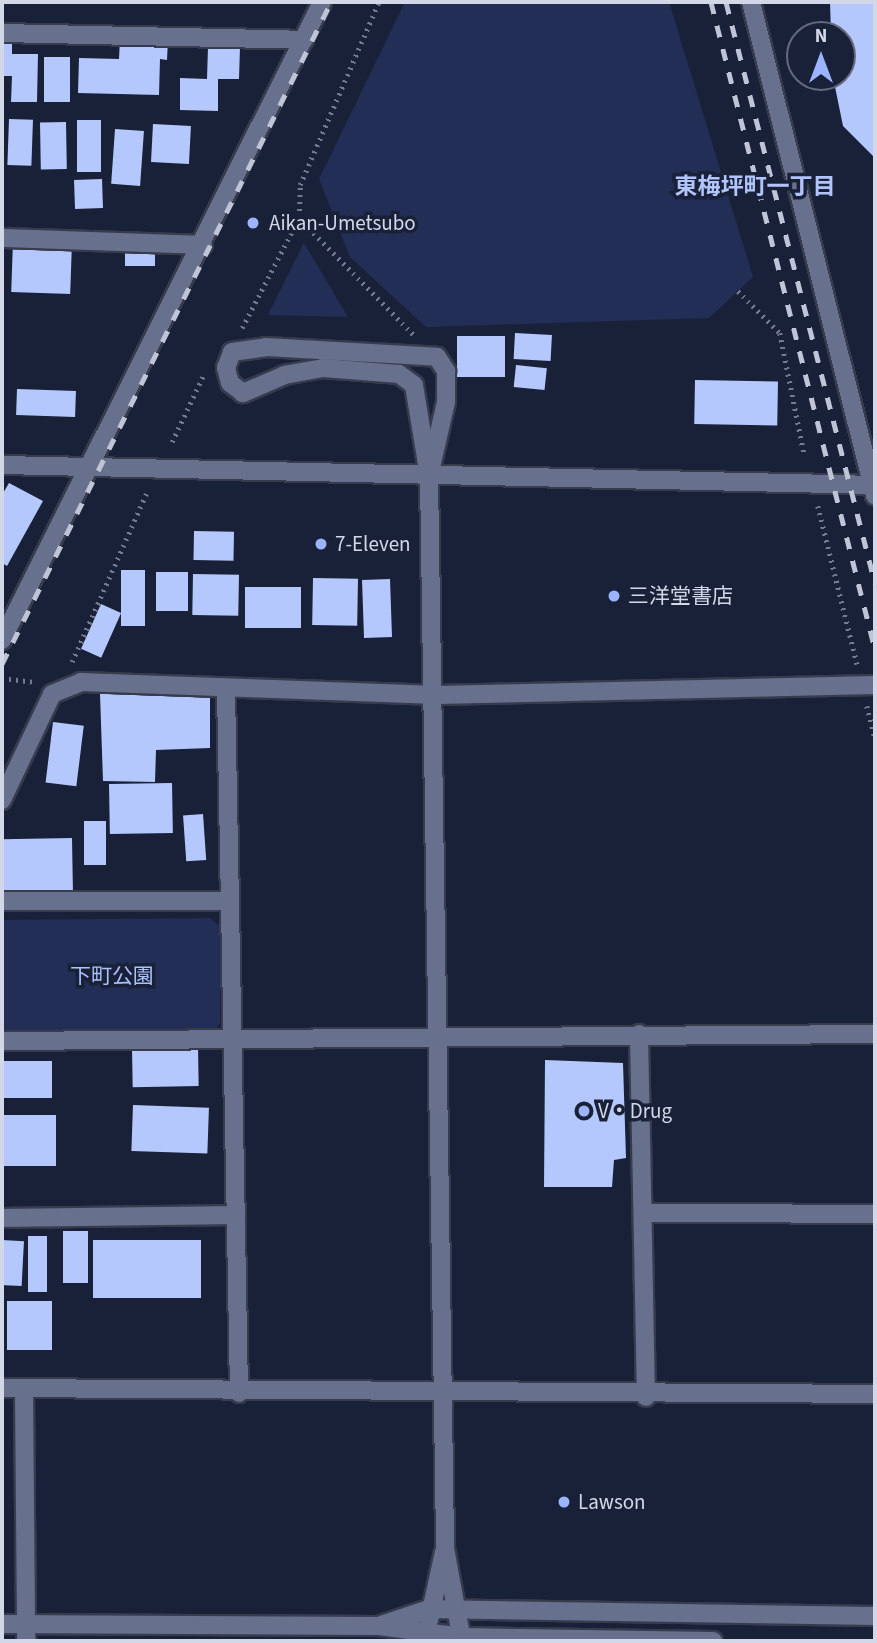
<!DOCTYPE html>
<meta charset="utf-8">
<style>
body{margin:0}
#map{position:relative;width:877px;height:1643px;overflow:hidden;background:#192138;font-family:"Source Sans 3","Noto Sans JP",sans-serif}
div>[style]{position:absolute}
.green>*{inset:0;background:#232e56}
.building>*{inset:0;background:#b5c8fd;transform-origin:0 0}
.path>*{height:4.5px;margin-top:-2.25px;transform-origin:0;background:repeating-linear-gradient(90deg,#747b8f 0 2px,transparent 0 7px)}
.roads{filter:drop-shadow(2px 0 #363b4e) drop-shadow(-2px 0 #363b4e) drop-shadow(0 2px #363b4e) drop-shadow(0 -2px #363b4e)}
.minor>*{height:18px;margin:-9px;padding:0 9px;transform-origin:9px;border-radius:9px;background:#67718d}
.tertiary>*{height:18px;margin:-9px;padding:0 9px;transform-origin:9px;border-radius:9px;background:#67718d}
.rail>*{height:5px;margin-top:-2.5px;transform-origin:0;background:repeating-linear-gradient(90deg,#bfc5d6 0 12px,transparent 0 24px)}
.dots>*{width:19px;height:19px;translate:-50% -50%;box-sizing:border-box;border:4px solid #192138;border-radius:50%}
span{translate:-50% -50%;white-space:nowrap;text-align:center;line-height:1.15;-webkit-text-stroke:7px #192138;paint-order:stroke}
.poi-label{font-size:21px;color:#d2d8e8}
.left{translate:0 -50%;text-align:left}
.park-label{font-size:21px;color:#acc1fb}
.neighbourhood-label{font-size:23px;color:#b1c4fb;font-weight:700}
.frame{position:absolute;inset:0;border:4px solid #d2d8e8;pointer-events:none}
.north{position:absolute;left:786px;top:21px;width:70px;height:70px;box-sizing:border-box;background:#192138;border:2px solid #636a7e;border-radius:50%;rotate:0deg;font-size:19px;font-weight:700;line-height:28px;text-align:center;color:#d2d8e8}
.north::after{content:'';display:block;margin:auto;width:24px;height:32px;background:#9cb4fd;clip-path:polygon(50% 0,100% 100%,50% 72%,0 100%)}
</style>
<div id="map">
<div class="green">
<div style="clip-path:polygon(405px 2px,669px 2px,753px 277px,709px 318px,426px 327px,350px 257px,319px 179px)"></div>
<div style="clip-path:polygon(304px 243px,348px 317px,268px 315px)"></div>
<div style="clip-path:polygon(210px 918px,221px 927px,220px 1024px,212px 1032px,2px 1033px,2px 920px)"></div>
</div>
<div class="building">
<div style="clip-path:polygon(830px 2px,875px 2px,875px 158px,843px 126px,833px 77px,842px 77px,842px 35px,831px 35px)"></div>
<div style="clip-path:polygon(2px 35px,12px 36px,12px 54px,38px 54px,37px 102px,11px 102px,12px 76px,2px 76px)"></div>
<div style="clip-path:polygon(120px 38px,168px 40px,167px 60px,160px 59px,159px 95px,78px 93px,79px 58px,119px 59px)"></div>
<div style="clip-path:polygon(208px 47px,240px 47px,239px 79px,218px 79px,218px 111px,180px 110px,180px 78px,207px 79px)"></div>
<div style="left:44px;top:57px;width:26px;height:45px"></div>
<div style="left:9px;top:119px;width:24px;height:46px;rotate:2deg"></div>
<div style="left:77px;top:120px;width:24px;height:52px"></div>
<div style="left:66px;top:122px;width:47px;height:26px;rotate:89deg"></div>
<div style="left:153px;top:124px;width:38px;height:38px;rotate:3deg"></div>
<div style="left:115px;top:129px;width:29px;height:55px;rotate:4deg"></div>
<div style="left:102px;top:179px;width:29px;height:28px;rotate:88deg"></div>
<div style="left:13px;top:241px;width:59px;height:51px;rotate:2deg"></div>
<div style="left:125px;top:244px;width:30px;height:22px"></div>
<div style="left:515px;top:333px;width:37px;height:26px;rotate:3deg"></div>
<div style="left:457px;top:336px;width:48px;height:41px"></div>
<div style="left:516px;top:365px;width:31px;height:22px;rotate:6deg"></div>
<div style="left:695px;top:380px;width:83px;height:44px;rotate:1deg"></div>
<div style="left:17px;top:389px;width:59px;height:26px;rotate:2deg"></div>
<div style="clip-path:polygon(9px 483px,43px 501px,7px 566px,2px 563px,2px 495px)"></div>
<div style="left:194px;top:531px;width:40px;height:29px;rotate:1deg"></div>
<div style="left:121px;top:570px;width:24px;height:56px"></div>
<div style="left:156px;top:572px;width:32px;height:39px"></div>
<div style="left:193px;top:574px;width:46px;height:41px;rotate:1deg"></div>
<div style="left:313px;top:578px;width:45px;height:47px;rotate:1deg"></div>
<div style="left:390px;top:579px;width:58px;height:28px;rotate:88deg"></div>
<div style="left:245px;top:587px;width:56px;height:41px"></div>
<div style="left:101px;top:604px;width:22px;height:49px;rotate:24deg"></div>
<div style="clip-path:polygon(210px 691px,210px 748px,156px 750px,155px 782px,103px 781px,100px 694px)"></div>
<div style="left:53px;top:722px;width:31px;height:61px;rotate:7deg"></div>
<div style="left:172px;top:783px;width:50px;height:63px;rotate:89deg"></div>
<div style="left:203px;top:814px;width:46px;height:20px;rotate:86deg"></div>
<div style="left:84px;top:821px;width:22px;height:44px"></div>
<div style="left:72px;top:838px;width:52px;height:70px;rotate:89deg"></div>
<div style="left:198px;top:1047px;width:39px;height:66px;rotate:89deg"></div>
<div style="clip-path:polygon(545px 1060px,623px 1063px,626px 1158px,614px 1160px,612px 1187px,544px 1187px)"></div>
<div style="left:2px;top:1061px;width:50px;height:37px"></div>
<div style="left:133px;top:1105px;width:76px;height:46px;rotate:2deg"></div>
<div style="left:56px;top:1115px;width:51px;height:54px;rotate:90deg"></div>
<div style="left:63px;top:1231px;width:25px;height:52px"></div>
<div style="left:28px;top:1236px;width:19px;height:56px"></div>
<div style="left:2px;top:1240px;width:22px;height:45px;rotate:3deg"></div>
<div style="left:93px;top:1240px;width:108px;height:58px"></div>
<div style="left:7px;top:1301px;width:45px;height:49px"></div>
</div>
<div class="path">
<div style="left:299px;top:218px;width:164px;rotate:45.5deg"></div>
<div style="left:738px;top:291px;width:59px;rotate:45deg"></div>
<div style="left:780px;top:333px;width:122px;rotate:78.7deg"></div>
<div style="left:242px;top:328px;width:124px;rotate:-62.6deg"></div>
<div style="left:299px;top:218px;width:33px;rotate:-88deg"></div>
<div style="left:300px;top:185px;width:199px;rotate:-66.7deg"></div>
<div style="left:172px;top:442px;width:75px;rotate:-64.8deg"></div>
<div style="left:818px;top:506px;width:163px;rotate:76.1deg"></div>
<div style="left:72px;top:662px;width:184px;rotate:-66.2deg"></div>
<div style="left:2px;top:678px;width:34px;rotate:7deg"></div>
<div style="left:867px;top:706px;width:34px;rotate:76deg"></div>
</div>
<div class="roads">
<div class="minor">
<div style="left:751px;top:2px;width:509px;rotate:75.91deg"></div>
<div style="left:2px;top:33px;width:302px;rotate:1.3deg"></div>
<div style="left:2px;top:238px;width:201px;rotate:2deg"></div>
<div style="left:266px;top:347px;width:171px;rotate:3.3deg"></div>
<div style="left:437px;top:357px;width:17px;rotate:57deg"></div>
<div style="left:446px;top:371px;width:31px;rotate:90deg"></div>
<div style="left:446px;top:402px;width:76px;rotate:102.9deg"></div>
<div style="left:429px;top:476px;width:92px;rotate:-99.4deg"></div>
<div style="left:414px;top:385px;width:19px;rotate:-144deg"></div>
<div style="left:399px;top:374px;width:76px;rotate:-175.5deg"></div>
<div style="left:323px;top:368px;width:39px;rotate:170deg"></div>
<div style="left:285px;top:375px;width:46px;rotate:156.8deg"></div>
<div style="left:243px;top:393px;width:16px;rotate:-142deg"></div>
<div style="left:230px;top:383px;width:16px;rotate:-105deg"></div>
<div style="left:226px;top:368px;width:17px;rotate:-69deg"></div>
<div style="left:232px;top:352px;width:34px;rotate:-8deg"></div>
<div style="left:2px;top:640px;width:714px;rotate:-63.36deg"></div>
<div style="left:226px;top:689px;width:704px;rotate:88.94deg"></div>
<div style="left:2px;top:800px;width:117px;rotate:-64.7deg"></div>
<div style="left:52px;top:694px;width:31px;rotate:-22deg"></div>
<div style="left:81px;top:682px;width:356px;rotate:2.1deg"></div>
<div style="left:437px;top:695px;width:438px;rotate:-1.3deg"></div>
<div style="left:2px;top:901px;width:228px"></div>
<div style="left:639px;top:1034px;width:363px;rotate:88.9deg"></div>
<div style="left:2px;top:1041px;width:873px;rotate:-0.46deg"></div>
<div style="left:644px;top:1213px;width:231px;rotate:0.2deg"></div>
<div style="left:2px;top:1218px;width:231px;rotate:-0.7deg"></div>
<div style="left:2px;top:1388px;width:873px;rotate:0.39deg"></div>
<div style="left:24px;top:1393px;width:248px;rotate:89.5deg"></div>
</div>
<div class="tertiary">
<div style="left:2px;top:465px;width:873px;rotate:1.31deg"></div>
<div style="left:429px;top:476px;width:1072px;rotate:89.14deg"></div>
<div style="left:445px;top:1548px;width:95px;rotate:79.6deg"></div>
<div style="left:429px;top:1620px;width:70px;rotate:-77.6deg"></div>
<div style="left:2px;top:1624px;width:377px;rotate:0.3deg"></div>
<div style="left:379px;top:1626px;width:84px;rotate:7.5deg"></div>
<div style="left:462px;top:1637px;width:251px;rotate:0.9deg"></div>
<div style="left:381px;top:1625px;width:51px;rotate:-18.4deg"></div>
<div style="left:429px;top:1609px;width:446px;rotate:0.9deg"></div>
</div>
</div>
<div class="rail">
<div style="left:711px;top:2px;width:667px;rotate:75.78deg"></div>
<div style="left:726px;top:2px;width:600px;rotate:75.62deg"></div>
<div style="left:2px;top:664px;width:739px;rotate:-63.57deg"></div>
</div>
<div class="dots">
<div style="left:253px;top:223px;background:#9cb4fd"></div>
<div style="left:321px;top:544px;background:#9cb4fd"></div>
<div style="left:614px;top:596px;background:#9cb4fd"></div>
<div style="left:584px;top:1111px;background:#9cb4fd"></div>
<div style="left:564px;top:1502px;background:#9cb4fd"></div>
</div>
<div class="poi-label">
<span class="left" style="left:269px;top:223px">Aikan-Umetsubo</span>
<span class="left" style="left:335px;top:544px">7-Eleven</span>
<span class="left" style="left:628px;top:596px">三洋堂書店</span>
<span class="left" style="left:598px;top:1111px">V・Drug</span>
<span class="left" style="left:578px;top:1502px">Lawson</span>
</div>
<div class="park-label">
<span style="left:112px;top:976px">下町公園</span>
</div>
<div class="neighbourhood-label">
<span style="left:755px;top:187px">東梅坪町一丁目</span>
</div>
<div class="frame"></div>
<div class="north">N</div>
</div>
